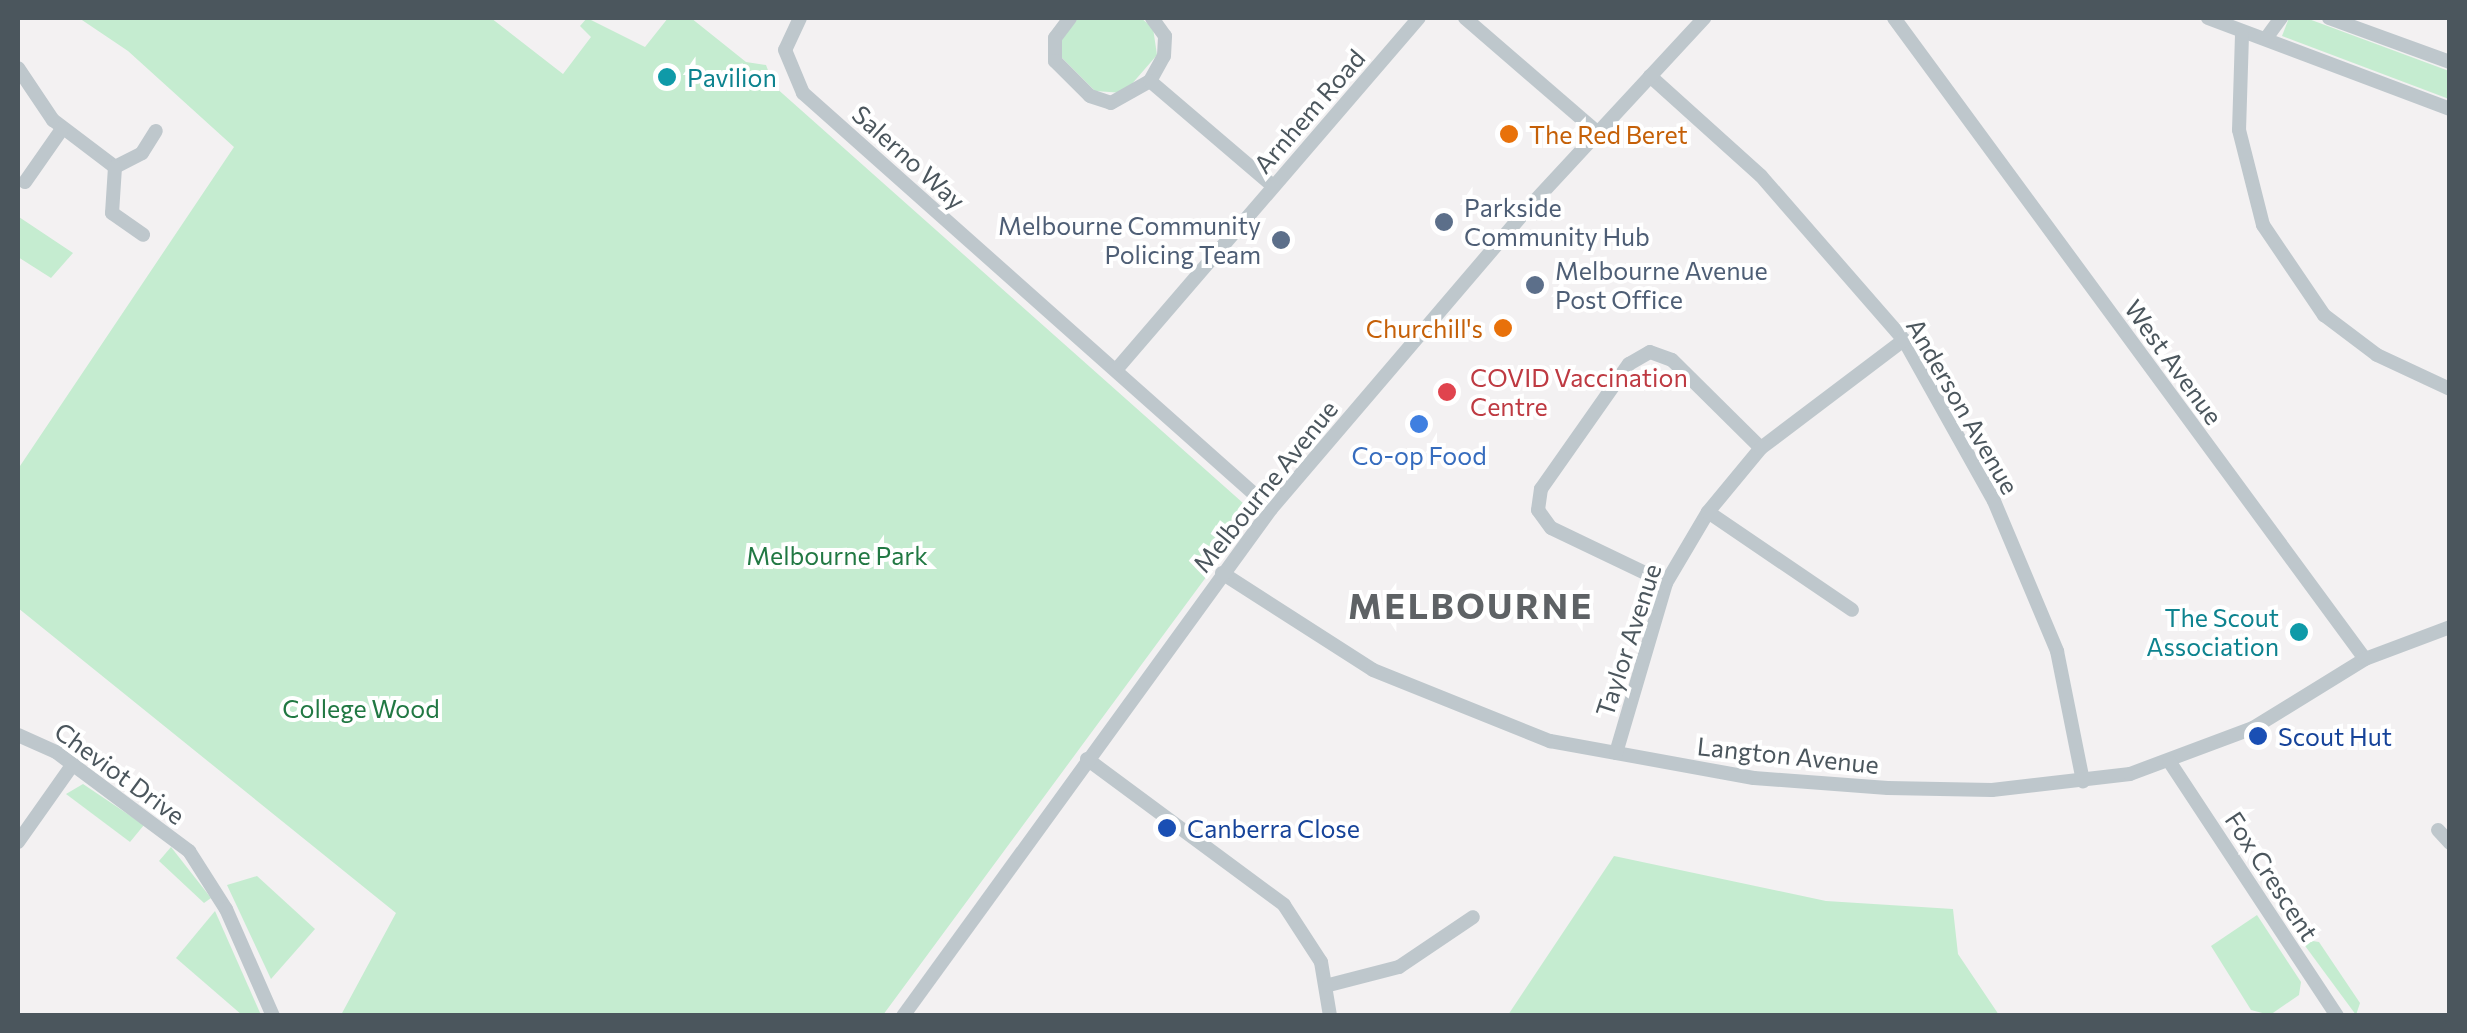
<!DOCTYPE html>
<style>
body{margin:0}
#map{position:relative;width:2467px;height:1033px;overflow:hidden;background:#f3f1f2;font-family:Commissioner,sans-serif}
div>[style]{position:absolute}
.green>*{inset:0;background:#c5ecd0}
.street>*{height:14px;margin:-7px;padding:0 7px;transform-origin:7px;border-radius:7px;background:#bec7cc}
.dots>*{width:28px;height:28px;translate:-50% -50%;box-sizing:border-box;border:5px solid #fff;border-radius:50%}
span{translate:-50% -50%;white-space:nowrap;text-align:center;line-height:1.15;-webkit-text-stroke:8px #fff;paint-order:stroke}
.culture-label{font-size:25px;color:#0d838f}
.left{translate:0 -50%;text-align:left}
.right{translate:-100% -50%;text-align:right}
.street-label{font-size:25px;color:#4b565d}
.food-label{font-size:25px;color:#c56008}
.service-label{font-size:25px;color:#4e5e75}
.health-label{font-size:25px;color:#be3a42}
.shop-label{font-size:25px;color:#366cbe}
.park-label{font-size:25px;color:#217843}
.transit-label{font-size:25px;color:#164399}
.district-label{font-size:35px;color:#5e6265;font-weight:700;letter-spacing:2.5px}
.frame{position:absolute;inset:0;border:20px solid #4b565d;pointer-events:none}
</style>
<div id="map">
<div class="green">
<div style="clip-path:polygon(79px 18px,491px 18px,563px 74px,591px 37px,580px 26px,587px 18px,645px 47px,668px 18px,691px 18px,746px 62px,766px 65px,774px 86px,1243px 503px,1243px 527px,883px 1015px,341px 1015px,396px 913px,18px 608px,18px 469px,234px 147px,128px 51px)"></div>
<div style="clip-path:polygon(1078px 18px,1141px 18px,1153px 28px,1157px 55px,1124px 93px,1095px 91px,1062px 58px,1062px 39px)"></div>
<div style="clip-path:polygon(2289px 18px,2306px 18px,2449px 71px,2449px 99px,2282px 36px)"></div>
<div style="clip-path:polygon(19px 217px,73px 253px,51px 278px,18px 257px)"></div>
<div style="clip-path:polygon(83px 784px,144px 825px,130px 842px,66px 794px)"></div>
<div style="clip-path:polygon(171px 847px,211px 898px,204px 903px,159px 861px)"></div>
<div style="clip-path:polygon(1614px 856px,1826px 901px,1953px 909px,1958px 954px,1999px 1015px,1508px 1015px)"></div>
<div style="clip-path:polygon(257px 876px,315px 929px,271px 979px,227px 885px)"></div>
<div style="clip-path:polygon(215px 911px,261px 1015px,242px 1015px,176px 958px)"></div>
<div style="clip-path:polygon(2257px 915px,2301px 982px,2299px 995px,2270px 1015px,2251px 1010px,2211px 946px)"></div>
<div style="clip-path:polygon(2300px 939px,2319px 942px,2360px 1003px,2356px 1015px)"></div>
</div>
<div class="street">
<div style="left:800px;top:18px;width:35px;rotate:115deg"></div>
<div style="left:785px;top:50px;width:47px;rotate:67.3deg"></div>
<div style="left:803px;top:93px;width:626px;rotate:41.63deg"></div>
<div style="left:1070px;top:18px;width:25px;rotate:127deg"></div>
<div style="left:1055px;top:38px;width:23px;rotate:90deg"></div>
<div style="left:1055px;top:61px;width:49px;rotate:45deg"></div>
<div style="left:1090px;top:96px;width:22px;rotate:18deg"></div>
<div style="left:1111px;top:103px;width:45px;rotate:-29.4deg"></div>
<div style="left:1150px;top:81px;width:29px;rotate:-61deg"></div>
<div style="left:1164px;top:56px;width:20px;rotate:-87deg"></div>
<div style="left:1165px;top:36px;width:22px;rotate:-126deg"></div>
<div style="left:1465px;top:18px;width:174px;rotate:40.8deg"></div>
<div style="left:1894px;top:18px;width:795px;rotate:53.69deg"></div>
<div style="left:2208px;top:18px;width:259px;rotate:20.6deg"></div>
<div style="left:2329px;top:18px;width:129px;rotate:20deg"></div>
<div style="left:2242px;top:35px;width:95px;rotate:91.8deg"></div>
<div style="left:2239px;top:130px;width:98px;rotate:75.8deg"></div>
<div style="left:2263px;top:225px;width:109px;rotate:55.9deg"></div>
<div style="left:2324px;top:315px;width:66px;rotate:37deg"></div>
<div style="left:2377px;top:355px;width:81px;rotate:25deg"></div>
<div style="left:2267px;top:37px;width:24px;rotate:-54deg"></div>
<div style="left:18px;top:68px;width:63px;rotate:56.1deg"></div>
<div style="left:53px;top:120px;width:78px;rotate:37.2deg"></div>
<div style="left:115px;top:167px;width:30px;rotate:-27deg"></div>
<div style="left:142px;top:153px;width:26px;rotate:-58deg"></div>
<div style="left:1650px;top:76px;width:149px;rotate:42deg"></div>
<div style="left:1761px;top:176px;width:218px;rotate:48.9deg"></div>
<div style="left:1904px;top:340px;width:184px;rotate:60.8deg"></div>
<div style="left:1994px;top:501px;width:163px;rotate:67.2deg"></div>
<div style="left:2057px;top:651px;width:133px;rotate:78.7deg"></div>
<div style="left:1150px;top:81px;width:162px;rotate:40.5deg"></div>
<div style="left:115px;top:167px;width:46px;rotate:93.7deg"></div>
<div style="left:112px;top:213px;width:38px;rotate:35deg"></div>
<div style="left:25px;top:182px;width:65px;rotate:-55.1deg"></div>
<div style="left:1116px;top:370px;width:464px;rotate:-49.3deg"></div>
<div style="left:1708px;top:512px;width:174px;rotate:34.2deg"></div>
<div style="left:1222px;top:573px;width:179px;rotate:32.7deg"></div>
<div style="left:1373px;top:670px;width:191px;rotate:21.9deg"></div>
<div style="left:1550px;top:741px;width:207px;rotate:10.3deg"></div>
<div style="left:1754px;top:778px;width:134px;rotate:4.3deg"></div>
<div style="left:1888px;top:788px;width:104px;rotate:1.1deg"></div>
<div style="left:1992px;top:790px;width:139px;rotate:-6.6deg"></div>
<div style="left:2130px;top:774px;width:131px;rotate:-20.5deg"></div>
<div style="left:2253px;top:728px;width:132px;rotate:-31.6deg"></div>
<div style="left:2365px;top:659px;width:91px;rotate:-20.6deg"></div>
<div style="left:1666px;top:583px;width:127px;rotate:-154.4deg"></div>
<div style="left:1551px;top:528px;width:22px;rotate:-126deg"></div>
<div style="left:1538px;top:510px;width:21px;rotate:-82deg"></div>
<div style="left:1541px;top:489px;width:153px;rotate:-54.9deg"></div>
<div style="left:1629px;top:364px;width:24px;rotate:-30deg"></div>
<div style="left:1650px;top:352px;width:23px;rotate:20deg"></div>
<div style="left:1672px;top:360px;width:125px;rotate:44.7deg"></div>
<div style="left:18px;top:735px;width:42px;rotate:24.1deg"></div>
<div style="left:56px;top:752px;width:166px;rotate:36.7deg"></div>
<div style="left:189px;top:851px;width:69px;rotate:57.5deg"></div>
<div style="left:226px;top:909px;width:117px;rotate:66.3deg"></div>
<div style="left:1616px;top:753px;width:177px;rotate:-73.6deg"></div>
<div style="left:1666px;top:583px;width:82px;rotate:-59.4deg"></div>
<div style="left:1708px;top:512px;width:83px;rotate:-50.4deg"></div>
<div style="left:1761px;top:448px;width:179px;rotate:-37.1deg"></div>
<div style="left:1087px;top:759px;width:245px;rotate:36.5deg"></div>
<div style="left:1284px;top:905px;width:68px;rotate:57deg"></div>
<div style="left:1321px;top:962px;width:55px;rotate:80.5deg"></div>
<div style="left:2169px;top:761px;width:305px;rotate:56.6deg"></div>
<div style="left:2438px;top:830px;width:18px;rotate:47deg"></div>
<div style="left:18px;top:842px;width:95px;rotate:-54.8deg"></div>
<div style="left:1329px;top:985px;width:72px;rotate:-14.4deg"></div>
<div style="left:1399px;top:967px;width:89px;rotate:-34deg"></div>
<div style="left:903px;top:1016px;width:626px;rotate:-54.03deg"></div>
<div style="left:1271px;top:509px;width:400px;rotate:-49.5deg"></div>
<div style="left:1531px;top:205px;width:255px;rotate:-47.2deg"></div>
</div>
<div class="dots">
<div style="left:667px;top:77px;background:#0f9aa8"></div>
<div style="left:1509px;top:134px;background:#e8710a"></div>
<div style="left:1444px;top:222px;background:#5c6f8a"></div>
<div style="left:1281px;top:240px;background:#5c6f8a"></div>
<div style="left:1535px;top:285px;background:#5c6f8a"></div>
<div style="left:1503px;top:328px;background:#e8710a"></div>
<div style="left:1447px;top:392px;background:#e0444e"></div>
<div style="left:1419px;top:424px;background:#3f7fe0"></div>
<div style="left:2299px;top:632px;background:#0f9aa8"></div>
<div style="left:2258px;top:736px;background:#1a4fb4"></div>
<div style="left:1167px;top:828px;background:#1a4fb4"></div>
</div>
<div class="culture-label">
<span class="left" style="left:687px;top:77px">Pavilion</span>
<span class="right" style="left:2279px;top:632px">The Scout<br>Association</span>
</div>
<div class="street-label">
<span style="left:1309px;top:111px;rotate:-49deg">Arnhem Road</span>
<span style="left:909px;top:157px;rotate:42deg">Salerno Way</span>
<span style="left:2174px;top:362px;rotate:54deg">West Avenue</span>
<span style="left:1963px;top:406px;rotate:60deg">Anderson Avenue</span>
<span style="left:1265px;top:486px;rotate:-51deg">Melbourne Avenue</span>
<span style="left:1628px;top:640px;rotate:-72deg">Taylor Avenue</span>
<span style="left:1788px;top:755px;rotate:6deg">Langton Avenue</span>
<span style="left:120px;top:773px;rotate:36deg">Cheviot Drive</span>
<span style="left:2272px;top:876px;rotate:57deg">Fox Crescent</span>
</div>
<div class="food-label">
<span class="left" style="left:1529px;top:134px">The Red Beret</span>
<span class="right" style="left:1483px;top:328px">Churchill's</span>
</div>
<div class="service-label">
<span class="left" style="left:1464px;top:222px">Parkside<br>Community Hub</span>
<span class="right" style="left:1261px;top:240px">Melbourne Community<br>Policing Team</span>
<span class="left" style="left:1555px;top:285px">Melbourne Avenue<br>Post Office</span>
</div>
<div class="health-label">
<span class="left" style="left:1470px;top:392px">COVID Vaccination<br>Centre</span>
</div>
<div class="shop-label">
<span style="left:1419px;top:455px">Co-op Food</span>
</div>
<div class="park-label">
<span style="left:837px;top:555px">Melbourne Park</span>
<span style="left:361px;top:708px">College Wood</span>
</div>
<div class="transit-label">
<span class="left" style="left:2278px;top:736px">Scout Hut</span>
<span class="left" style="left:1187px;top:828px">Canberra Close</span>
</div>
<div class="district-label">
<span style="left:1471px;top:605px">MELBOURNE</span>
</div>
<div class="frame"></div>
</div>
